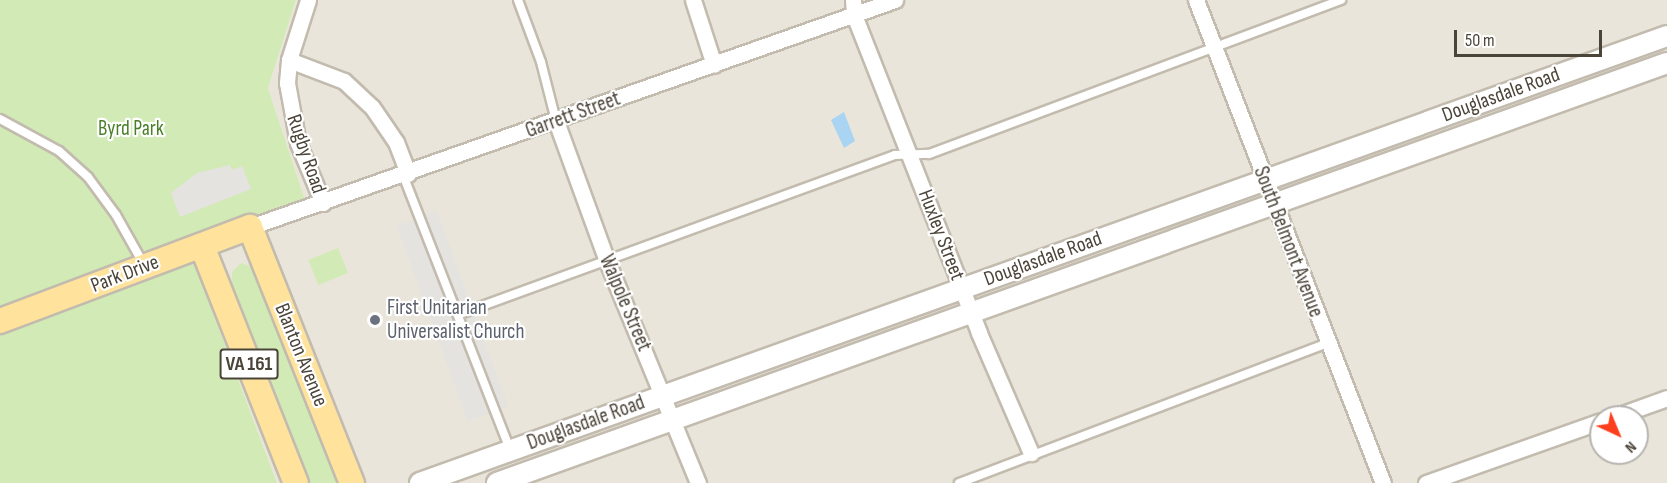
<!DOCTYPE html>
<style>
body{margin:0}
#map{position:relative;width:1667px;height:483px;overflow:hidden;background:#f6f3ec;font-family:"Sofia Sans Condensed",sans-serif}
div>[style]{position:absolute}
.residential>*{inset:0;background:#eae5da}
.green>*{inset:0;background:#d2eab5;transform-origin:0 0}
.parking>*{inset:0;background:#e5e3e0;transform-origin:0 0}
.water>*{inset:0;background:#a9d4f2}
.roads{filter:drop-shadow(2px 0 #c2bbae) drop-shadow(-2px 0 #c2bbae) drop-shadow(0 2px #c2bbae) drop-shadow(0 -2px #c2bbae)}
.service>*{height:8px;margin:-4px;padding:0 4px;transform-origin:4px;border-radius:4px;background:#fff}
.minor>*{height:15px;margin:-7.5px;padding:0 7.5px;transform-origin:7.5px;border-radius:7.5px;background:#fff}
.tertiary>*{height:20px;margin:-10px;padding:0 10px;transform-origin:10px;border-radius:10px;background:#fff}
.primary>*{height:24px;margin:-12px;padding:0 12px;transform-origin:12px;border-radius:12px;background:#ffe39c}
.dots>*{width:16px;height:16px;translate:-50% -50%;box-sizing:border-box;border:3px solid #fff;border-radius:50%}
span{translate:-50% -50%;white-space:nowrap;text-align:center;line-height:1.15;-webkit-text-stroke:4.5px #fff;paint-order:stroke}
.shield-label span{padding:2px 4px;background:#fff;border:2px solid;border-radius:4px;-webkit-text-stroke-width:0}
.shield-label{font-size:20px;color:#4b4439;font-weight:700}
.street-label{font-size:21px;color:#4b4439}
.park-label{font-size:21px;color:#4a7f2a}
.worship-label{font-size:21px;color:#5b616d}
.left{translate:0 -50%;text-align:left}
.north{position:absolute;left:1589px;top:405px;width:60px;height:60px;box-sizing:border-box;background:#fff;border:2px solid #b7b4b0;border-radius:50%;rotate:136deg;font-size:16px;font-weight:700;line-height:24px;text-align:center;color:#4b4439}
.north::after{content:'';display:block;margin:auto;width:21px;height:27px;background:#fc3f1d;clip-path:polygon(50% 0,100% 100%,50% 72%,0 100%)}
.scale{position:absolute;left:1454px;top:30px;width:148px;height:27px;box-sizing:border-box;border:3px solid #4b4439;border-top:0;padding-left:8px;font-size:18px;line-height:21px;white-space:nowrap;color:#4b4439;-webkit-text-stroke:4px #fff;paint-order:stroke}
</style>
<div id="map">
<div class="residential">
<div style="clip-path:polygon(evenodd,296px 0,1667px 0,1667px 483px,277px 483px,188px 246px,305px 200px,268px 88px,296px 0,1601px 417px,1637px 417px,1637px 453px,1601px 453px,1601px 417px)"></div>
</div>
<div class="green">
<div style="clip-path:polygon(0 0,296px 0,268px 88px,305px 200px,188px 246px,277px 483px,0 483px)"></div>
<div style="left:338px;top:248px;width:27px;height:32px;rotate:68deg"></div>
<div style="clip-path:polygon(241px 263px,255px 268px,341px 483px,311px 483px,232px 286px,232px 272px)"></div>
</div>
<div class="parking">
<div style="clip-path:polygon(230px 165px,232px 170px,242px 166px,251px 189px,180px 217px,171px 193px,197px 173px)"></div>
<div style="left:437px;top:211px;width:208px;height:43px;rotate:70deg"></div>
</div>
<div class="water">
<div style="clip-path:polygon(844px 112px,855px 141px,844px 148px,831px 120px)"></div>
</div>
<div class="roads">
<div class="service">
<div style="left:518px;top:0;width:66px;rotate:69.6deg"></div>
<div style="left:541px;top:62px;width:61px;rotate:75.7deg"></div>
<div style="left:0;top:119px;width:67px;rotate:28.5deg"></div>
<div style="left:59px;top:151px;width:39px;rotate:42deg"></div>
<div style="left:88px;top:177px;width:47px;rotate:53.6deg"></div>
<div style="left:116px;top:215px;width:55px;rotate:60.6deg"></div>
<div style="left:403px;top:175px;width:294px;rotate:68.7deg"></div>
<div style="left:460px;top:314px;width:463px;rotate:-20.1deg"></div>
<div style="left:895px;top:155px;width:34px;rotate:-2deg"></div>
<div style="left:929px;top:154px;width:440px;rotate:-20.5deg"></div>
<div style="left:959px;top:483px;width:394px;rotate:-20.8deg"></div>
</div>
<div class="minor">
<div style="left:308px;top:0;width:63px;rotate:107.6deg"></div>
<div style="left:289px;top:60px;width:23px;rotate:95deg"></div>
<div style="left:287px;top:83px;width:61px;rotate:79.6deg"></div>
<div style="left:298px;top:143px;width:65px;rotate:67.4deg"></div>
<div style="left:693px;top:0;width:68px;rotate:72.1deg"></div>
<div style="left:853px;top:0;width:15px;rotate:86deg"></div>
<div style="left:854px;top:15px;width:342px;rotate:68.5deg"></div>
<div style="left:979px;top:333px;width:131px;rotate:66.6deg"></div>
<div style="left:1196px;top:0;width:518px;rotate:68.84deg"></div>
<div style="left:289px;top:60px;width:59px;rotate:20.9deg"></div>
<div style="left:344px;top:81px;width:38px;rotate:43deg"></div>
<div style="left:372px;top:107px;width:42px;rotate:55.6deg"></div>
<div style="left:396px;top:142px;width:34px;rotate:69deg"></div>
<div style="left:556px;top:121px;width:149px;rotate:70deg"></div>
<div style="left:607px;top:261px;width:240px;rotate:67.7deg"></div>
<div style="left:250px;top:227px;width:684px;rotate:-19.39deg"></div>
<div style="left:1614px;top:417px;width:56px;rotate:-19.7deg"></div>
<div style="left:1426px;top:483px;width:186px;rotate:-19.5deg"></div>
</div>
<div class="tertiary">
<div style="left:420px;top:483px;width:1325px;rotate:-19.72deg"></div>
<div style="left:497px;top:483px;width:1243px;rotate:-19.75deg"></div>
</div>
<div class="primary">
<div style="left:202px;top:246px;width:255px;rotate:68.4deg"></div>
<div style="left:0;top:321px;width:267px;rotate:-20.6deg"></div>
<div style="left:250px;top:227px;width:276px;rotate:68.3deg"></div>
</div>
</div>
<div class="dots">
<div style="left:375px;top:320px;background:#6b7280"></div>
</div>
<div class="shield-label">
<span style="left:249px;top:364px">VA 161</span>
</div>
<div class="street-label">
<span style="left:1501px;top:95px;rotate:-20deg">Douglasdale Road</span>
<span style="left:573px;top:115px;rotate:-20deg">Garrett Street</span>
<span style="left:306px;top:154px;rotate:71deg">Rugby Road</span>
<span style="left:941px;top:235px;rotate:69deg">Huxley Street</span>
<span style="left:1288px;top:242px;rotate:69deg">South Belmont Avenue</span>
<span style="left:1043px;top:259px;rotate:-20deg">Douglasdale Road</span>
<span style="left:125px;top:274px;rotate:-21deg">Park Drive</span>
<span style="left:625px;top:303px;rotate:67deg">Walpole Street</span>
<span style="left:301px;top:355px;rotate:68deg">Blanton Avenue</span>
<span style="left:586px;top:423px;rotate:-20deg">Douglasdale Road</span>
</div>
<div class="park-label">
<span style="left:131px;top:129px">Byrd Park</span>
</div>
<div class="worship-label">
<span class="left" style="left:387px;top:320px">First Unitarian<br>Universalist Church</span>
</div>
<div class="north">N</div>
<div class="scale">50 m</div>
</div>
